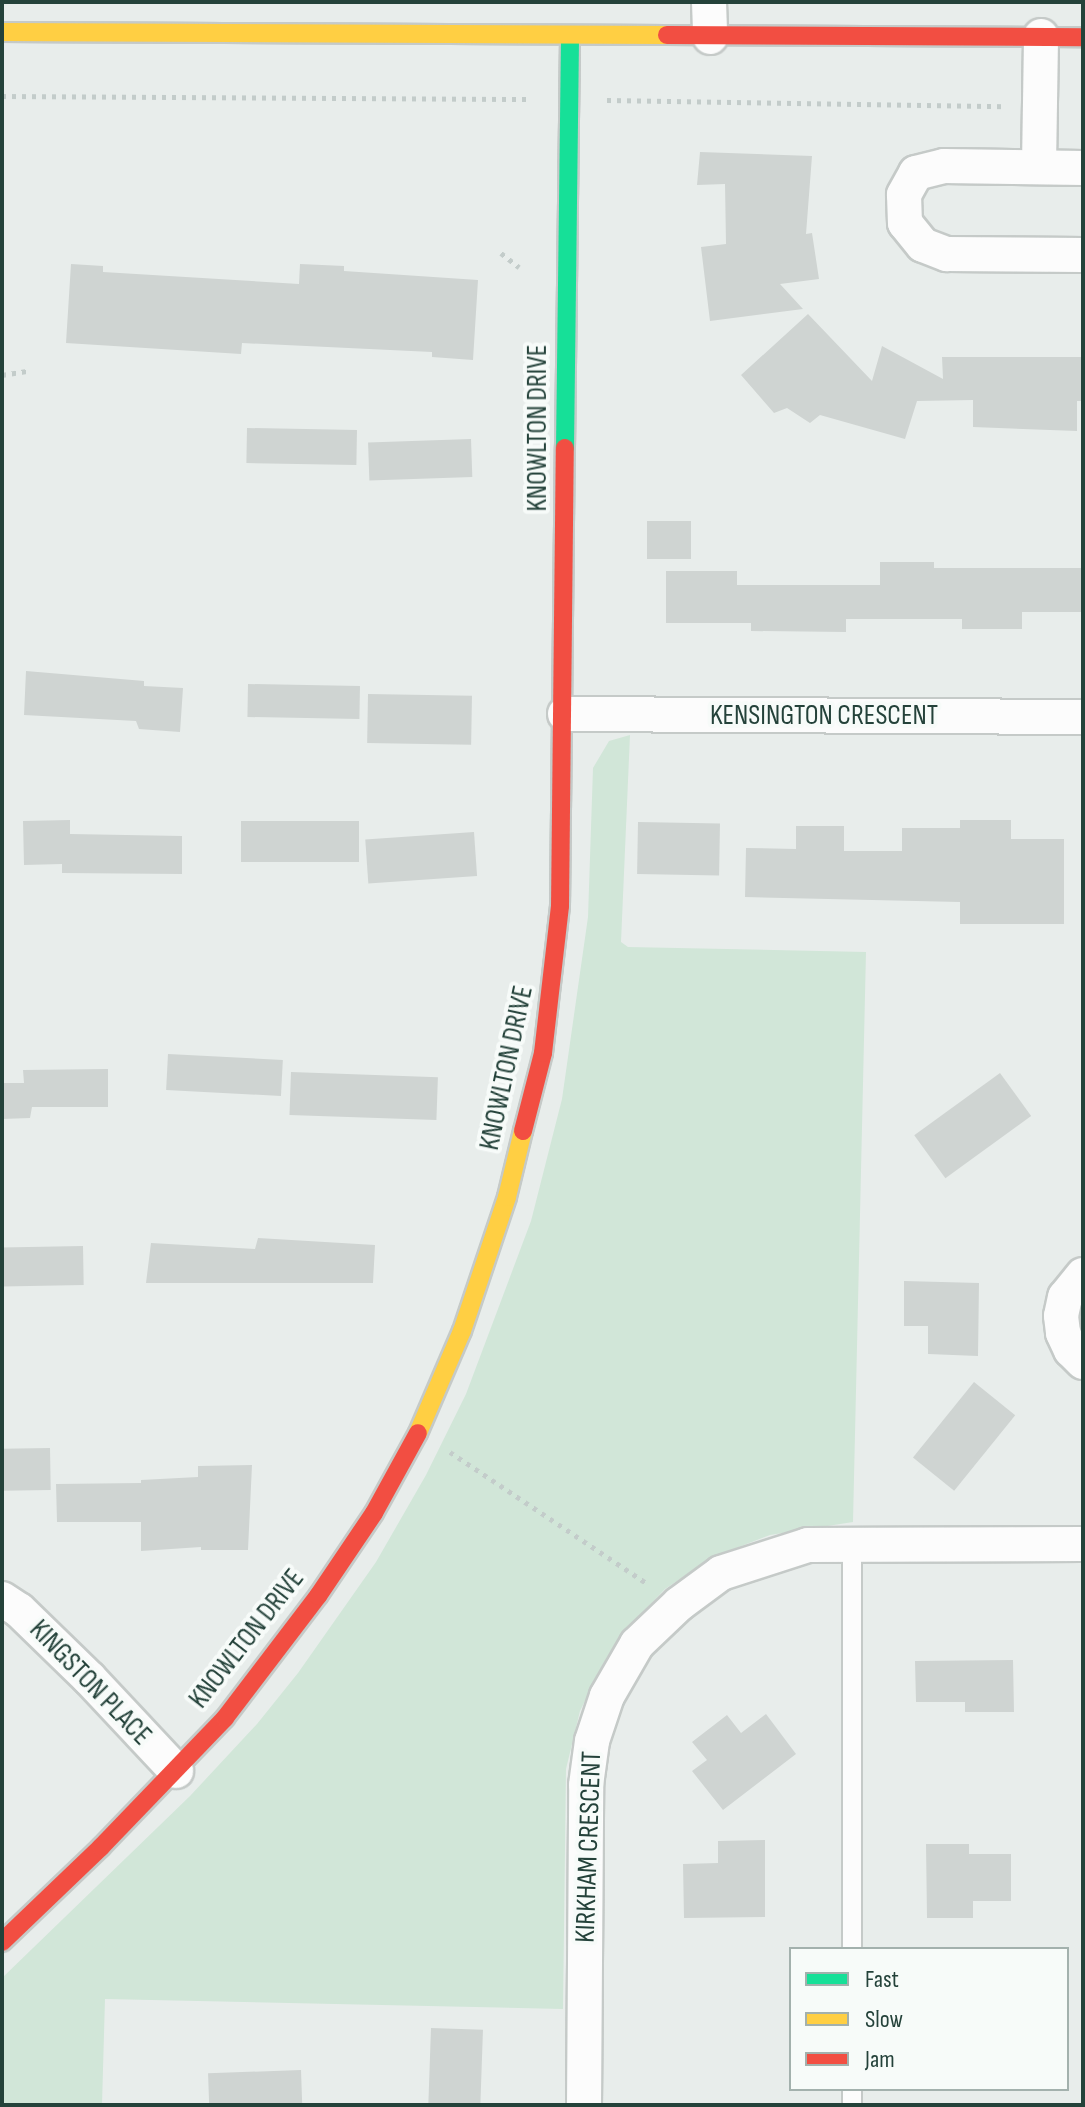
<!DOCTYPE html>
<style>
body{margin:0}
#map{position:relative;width:1085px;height:2107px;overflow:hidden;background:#e8edeb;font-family:"Sofia Sans Condensed",sans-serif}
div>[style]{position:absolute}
.green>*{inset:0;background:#d1e6d8}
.building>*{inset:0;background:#cfd4d2;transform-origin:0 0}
.path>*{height:5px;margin-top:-2.5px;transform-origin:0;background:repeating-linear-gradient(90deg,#c3ccca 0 4px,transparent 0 10px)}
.roads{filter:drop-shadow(2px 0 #c5cac8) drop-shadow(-2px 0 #c5cac8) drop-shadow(0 2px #c5cac8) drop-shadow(0 -2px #c5cac8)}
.lane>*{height:18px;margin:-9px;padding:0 9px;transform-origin:9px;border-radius:9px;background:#fcfcfc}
.street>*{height:34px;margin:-17px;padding:0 17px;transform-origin:17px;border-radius:17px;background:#fcfcfc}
.fast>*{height:18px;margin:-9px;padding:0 9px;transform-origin:9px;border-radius:9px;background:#16e098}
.slow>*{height:18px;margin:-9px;padding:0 9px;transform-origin:9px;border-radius:9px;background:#ffcf43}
.jam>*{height:18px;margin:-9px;padding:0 9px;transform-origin:9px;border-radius:9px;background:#f24e42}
span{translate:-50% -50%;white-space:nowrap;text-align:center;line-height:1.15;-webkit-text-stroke:8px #f7fbf9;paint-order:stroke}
.street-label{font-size:28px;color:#24423a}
.frame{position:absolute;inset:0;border:4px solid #24423a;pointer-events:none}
.legend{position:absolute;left:789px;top:1947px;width:280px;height:144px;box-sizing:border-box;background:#f7fbf9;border:2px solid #a3b1ad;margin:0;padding:10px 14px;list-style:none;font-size:24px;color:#24423a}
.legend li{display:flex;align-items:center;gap:16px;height:40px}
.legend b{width:40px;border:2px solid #a3b1ad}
</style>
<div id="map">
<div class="green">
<div style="clip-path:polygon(630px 735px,621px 942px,628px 947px,866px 952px,853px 1522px,770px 1535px,713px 1557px,665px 1589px,625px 1631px,607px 1657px,580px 1711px,566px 1769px,563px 2009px,105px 1999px,102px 2105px,2px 2105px,2px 1978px,190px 1796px,257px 1724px,298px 1673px,376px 1562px,426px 1475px,466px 1394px,531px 1221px,562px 1099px,588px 917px,593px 768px,609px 741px)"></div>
</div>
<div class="building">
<div style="clip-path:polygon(700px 152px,812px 156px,806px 234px,812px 233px,819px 279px,780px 284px,803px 309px,710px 321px,701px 247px,726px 244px,725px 184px,697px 185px)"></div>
<div style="clip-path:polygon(71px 264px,103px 266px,103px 272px,299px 284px,300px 264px,344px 266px,344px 271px,478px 280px,473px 360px,432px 357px,432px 352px,242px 343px,241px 354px,66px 343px)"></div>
<div style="clip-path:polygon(808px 314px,872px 381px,882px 346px,943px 379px,942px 357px,1083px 357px,1083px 401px,1077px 401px,1077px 431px,973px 427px,973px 400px,917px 401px,905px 439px,820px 415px,810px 423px,787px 408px,774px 413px,741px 375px)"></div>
<div style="left:247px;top:428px;width:110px;height:35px;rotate:1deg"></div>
<div style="left:471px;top:439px;width:38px;height:103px;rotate:88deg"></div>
<div style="left:647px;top:521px;width:44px;height:38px"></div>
<div style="clip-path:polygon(880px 562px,934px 562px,934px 568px,1083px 568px,1083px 612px,1022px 612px,1022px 629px,962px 629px,962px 619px,846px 619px,846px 632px,751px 631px,751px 623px,666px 623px,666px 571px,737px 571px,737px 585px,880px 585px)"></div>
<div style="clip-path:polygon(26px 671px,144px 681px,144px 686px,183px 688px,180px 732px,139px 729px,136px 721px,24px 715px)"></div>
<div style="left:248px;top:684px;width:112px;height:33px;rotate:1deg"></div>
<div style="left:368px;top:694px;width:104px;height:49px;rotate:1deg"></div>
<div style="clip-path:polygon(70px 820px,70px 834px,182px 836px,182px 874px,62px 873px,62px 864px,24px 865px,23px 821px)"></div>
<div style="clip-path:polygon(960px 820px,1011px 820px,1011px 839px,1064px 839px,1064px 924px,960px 924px,960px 902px,745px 897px,746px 848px,796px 849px,796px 826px,844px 826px,844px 851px,902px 851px,902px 828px,960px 828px)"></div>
<div style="left:241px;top:821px;width:118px;height:41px"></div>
<div style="left:638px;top:822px;width:82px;height:52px;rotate:1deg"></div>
<div style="left:474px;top:832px;width:44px;height:109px;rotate:86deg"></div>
<div style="left:168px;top:1054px;width:115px;height:36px;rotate:3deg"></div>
<div style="clip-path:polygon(108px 1069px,108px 1107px,32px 1107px,30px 1118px,2px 1119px,2px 1083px,24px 1083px,23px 1070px)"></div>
<div style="left:291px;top:1072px;width:147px;height:43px;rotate:2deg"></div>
<div style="left:1000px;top:1073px;width:53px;height:106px;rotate:54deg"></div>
<div style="clip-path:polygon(258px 1238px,375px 1245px,373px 1283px,146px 1283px,151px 1243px,255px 1249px)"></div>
<div style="left:83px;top:1246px;width:39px;height:81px;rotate:89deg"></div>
<div style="clip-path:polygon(904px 1281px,979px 1283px,978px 1356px,928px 1354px,928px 1326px,904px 1326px)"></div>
<div style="left:974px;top:1382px;width:53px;height:97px;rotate:39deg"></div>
<div style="left:50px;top:1448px;width:42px;height:48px;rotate:89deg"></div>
<div style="clip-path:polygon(252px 1465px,248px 1550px,201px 1550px,201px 1547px,141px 1551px,141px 1522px,57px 1522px,56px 1484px,141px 1483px,141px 1480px,198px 1477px,198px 1466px)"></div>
<div style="clip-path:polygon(1013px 1660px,1014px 1712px,965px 1712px,965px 1702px,916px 1702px,915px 1661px)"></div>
<div style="clip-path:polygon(766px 1714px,796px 1754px,723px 1810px,692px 1771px,707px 1760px,692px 1742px,727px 1715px,741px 1733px)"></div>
<div style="clip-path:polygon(765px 1840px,765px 1917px,684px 1918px,683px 1864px,718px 1863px,718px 1841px)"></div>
<div style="clip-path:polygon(926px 1844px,969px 1844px,969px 1854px,1011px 1854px,1011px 1901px,973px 1901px,973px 1918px,927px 1918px)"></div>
<div style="left:431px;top:2028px;width:52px;height:76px;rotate:2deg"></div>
<div style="left:301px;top:2070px;width:35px;height:93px;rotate:88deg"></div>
</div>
<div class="path">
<div style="left:2px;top:96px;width:527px;rotate:0.33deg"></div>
<div style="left:607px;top:100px;width:398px;rotate:0.9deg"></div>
<div style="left:501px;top:253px;width:23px;rotate:38deg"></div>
<div style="left:2px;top:375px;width:25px;rotate:-9deg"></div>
<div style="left:450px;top:1452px;width:238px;rotate:33.7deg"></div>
</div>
<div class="roads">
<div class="lane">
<div style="left:852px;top:1542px;width:407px;rotate:90deg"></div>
<div style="left:852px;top:2089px;width:16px;rotate:90deg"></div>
</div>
<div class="street">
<div style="left:709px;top:2px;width:35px;rotate:88deg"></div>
<div style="left:1039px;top:166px;width:130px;rotate:-89.1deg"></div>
<div style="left:1083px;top:168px;width:139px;rotate:-179.2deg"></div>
<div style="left:944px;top:166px;width:29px;rotate:166deg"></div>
<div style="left:916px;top:173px;width:25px;rotate:119deg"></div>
<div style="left:904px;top:195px;width:28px;rotate:88deg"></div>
<div style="left:905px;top:223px;width:28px;rotate:51deg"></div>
<div style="left:923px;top:245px;width:26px;rotate:21deg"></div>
<div style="left:947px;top:254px;width:136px;rotate:0.4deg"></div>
<div style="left:565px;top:714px;width:518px;rotate:0.33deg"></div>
<div style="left:1083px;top:1275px;width:28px;rotate:129deg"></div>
<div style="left:1065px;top:1297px;width:19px;rotate:102deg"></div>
<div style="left:1061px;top:1316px;width:17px;rotate:83deg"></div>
<div style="left:1063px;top:1333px;width:19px;rotate:65deg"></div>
<div style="left:1071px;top:1350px;width:17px;rotate:45deg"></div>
<div style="left:2px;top:1599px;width:20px;rotate:33deg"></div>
<div style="left:19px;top:1610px;width:99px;rotate:44.2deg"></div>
<div style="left:90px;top:1679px;width:126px;rotate:46.9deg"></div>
<div style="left:584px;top:2105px;width:320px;rotate:-89.6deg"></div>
<div style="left:586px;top:1785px;width:44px;rotate:-82.2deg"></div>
<div style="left:592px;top:1741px;width:47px;rotate:-71.6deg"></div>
<div style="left:607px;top:1696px;width:60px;rotate:-60deg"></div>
<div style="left:637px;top:1644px;width:58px;rotate:-43.6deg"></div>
<div style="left:679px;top:1604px;width:52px;rotate:-36.4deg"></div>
<div style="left:721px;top:1573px;width:91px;rotate:-17.8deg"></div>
<div style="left:808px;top:1545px;width:275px;rotate:-0.2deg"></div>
</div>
<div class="fast">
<div style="left:565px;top:448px;width:412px;rotate:-89.3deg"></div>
</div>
<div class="slow">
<div style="left:2px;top:32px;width:665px;rotate:0.26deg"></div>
<div style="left:418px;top:1433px;width:111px;rotate:-66.7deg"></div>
<div style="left:462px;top:1331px;width:141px;rotate:-71.4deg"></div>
<div style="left:507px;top:1197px;width:68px;rotate:-76.4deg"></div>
</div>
<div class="jam">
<div style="left:667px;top:35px;width:416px;rotate:0.3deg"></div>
<div style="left:523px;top:1131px;width:81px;rotate:-75.6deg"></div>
<div style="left:543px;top:1053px;width:148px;rotate:-83.4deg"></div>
<div style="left:560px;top:906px;width:458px;rotate:-89.4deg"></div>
<div style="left:2px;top:1942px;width:137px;rotate:-43.8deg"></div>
<div style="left:101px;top:1847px;width:179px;rotate:-46.1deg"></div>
<div style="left:225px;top:1718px;width:153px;rotate:-52.7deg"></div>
<div style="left:318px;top:1596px;width:100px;rotate:-56deg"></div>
<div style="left:374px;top:1513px;width:91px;rotate:-61.2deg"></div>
</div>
</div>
<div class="street-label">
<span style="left:538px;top:428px;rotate:-90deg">KNOWLTON DRIVE</span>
<span style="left:824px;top:716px">KENSINGTON CRESCENT</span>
<span style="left:507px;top:1068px;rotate:-78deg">KNOWLTON DRIVE</span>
<span style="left:247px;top:1639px;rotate:-52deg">KNOWLTON DRIVE</span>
<span style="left:90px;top:1683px;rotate:46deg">KINGSTON PLACE</span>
<span style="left:589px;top:1847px;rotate:-88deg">KIRKHAM CRESCENT</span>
</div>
<div class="frame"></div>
<ul class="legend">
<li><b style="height:10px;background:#16e098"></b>Fast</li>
<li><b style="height:10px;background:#ffcf43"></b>Slow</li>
<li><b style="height:10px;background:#f24e42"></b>Jam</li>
</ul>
</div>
